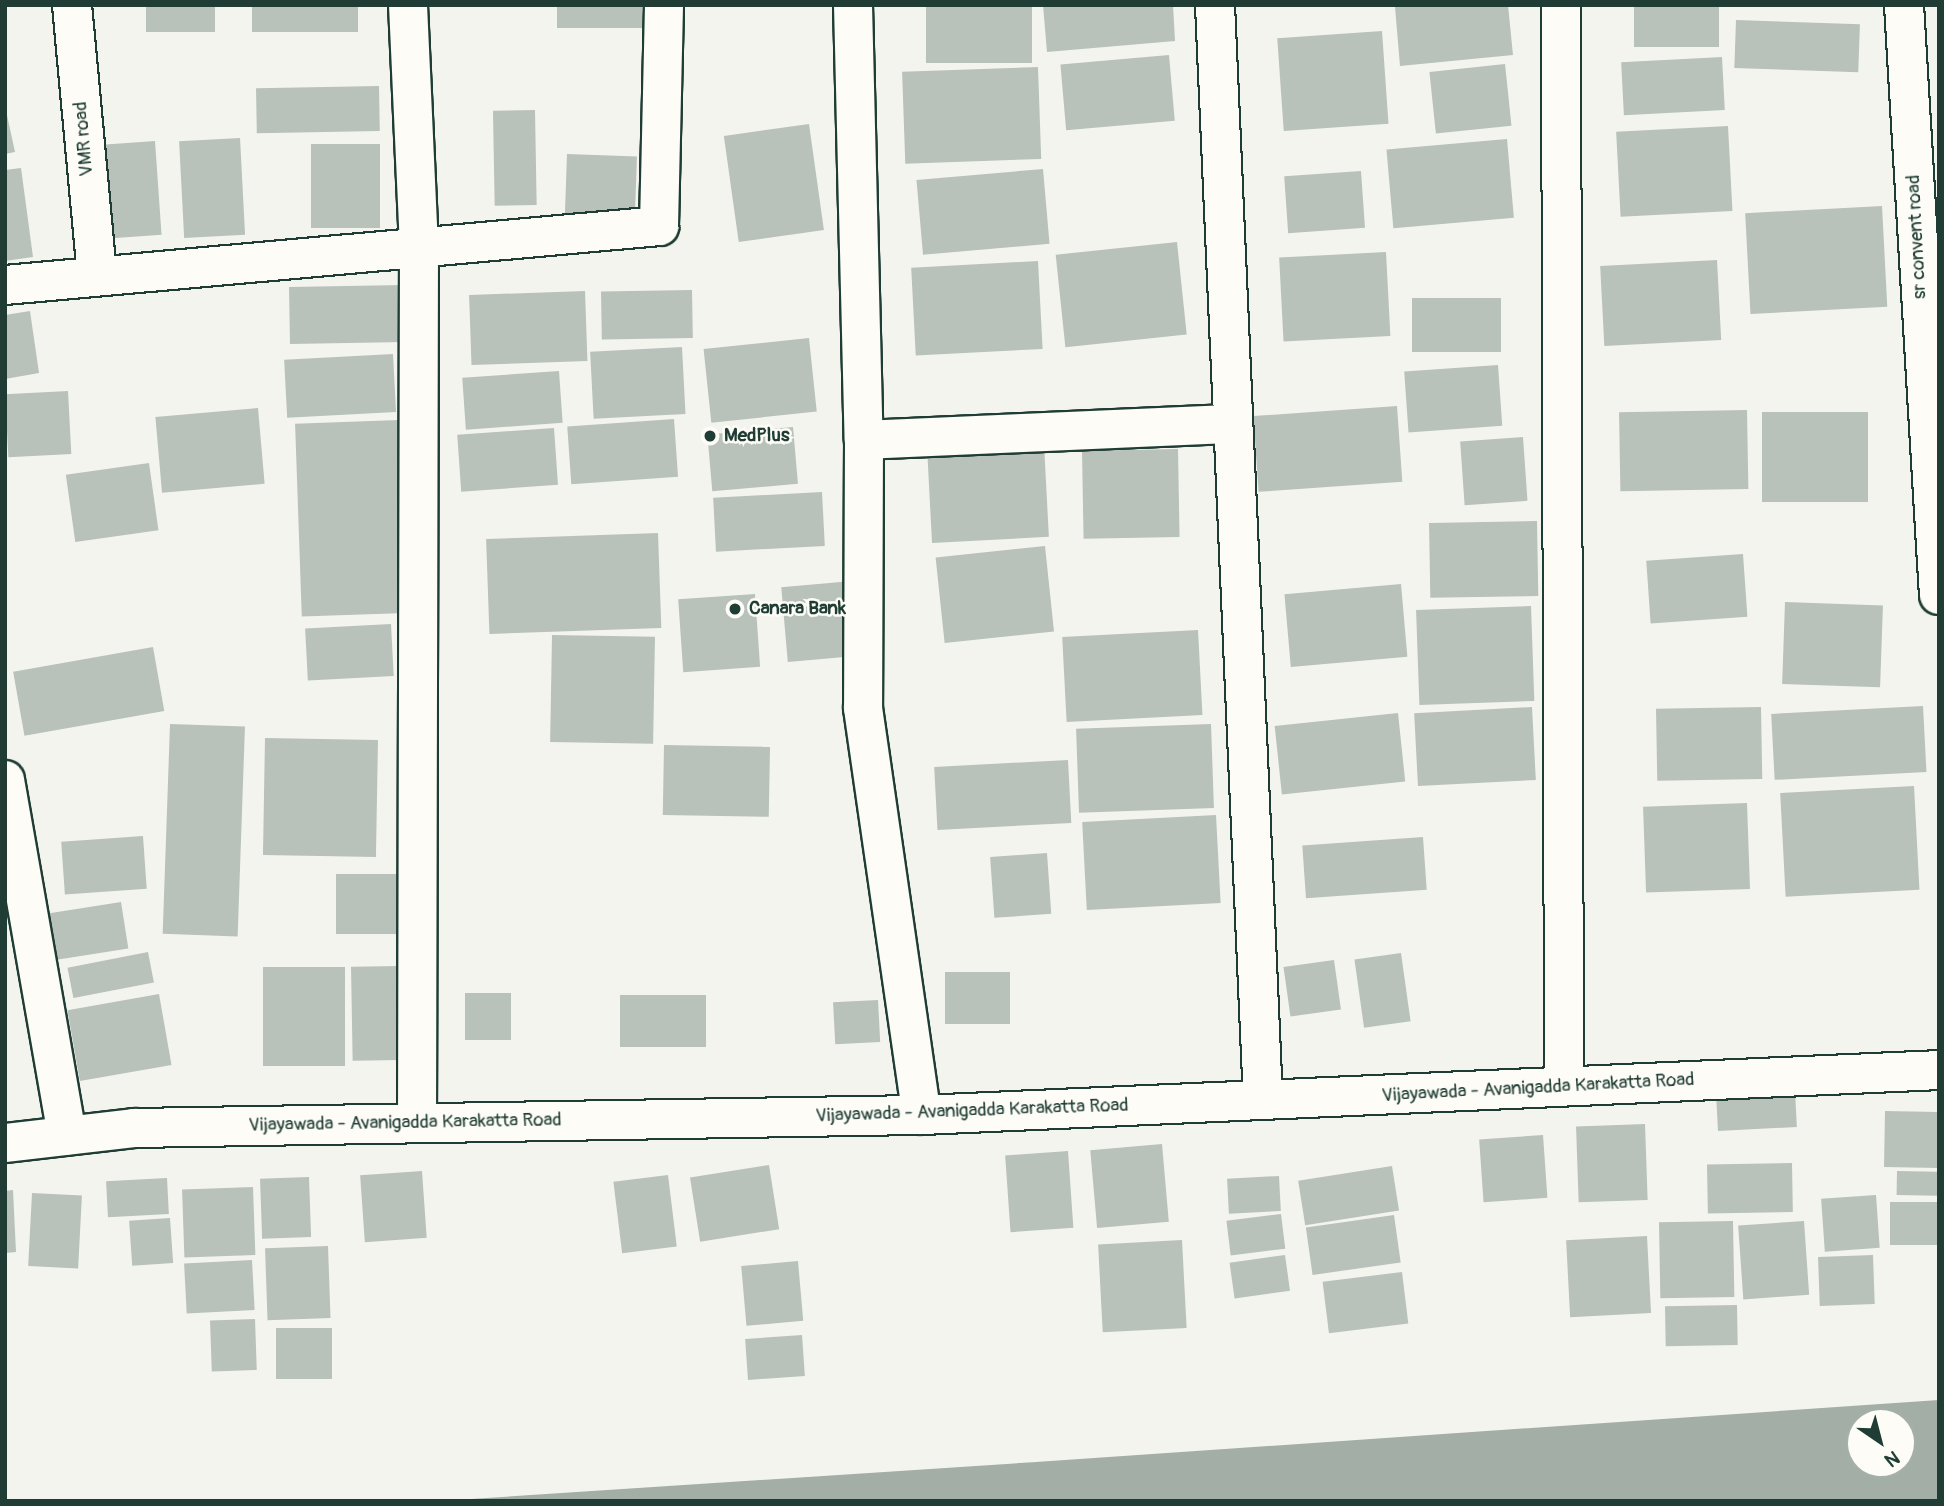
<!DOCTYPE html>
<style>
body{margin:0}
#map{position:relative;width:1944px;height:1506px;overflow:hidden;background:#f4f4ef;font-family:Pangolin,sans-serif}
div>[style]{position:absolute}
.water>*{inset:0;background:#a3aea7}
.building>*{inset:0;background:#b9c1bb;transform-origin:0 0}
.roads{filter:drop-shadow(2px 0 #1f3d34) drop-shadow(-2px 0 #1f3d34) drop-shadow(0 2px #1f3d34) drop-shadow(0 -2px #1f3d34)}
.minor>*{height:38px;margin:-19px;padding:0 19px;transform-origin:19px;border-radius:19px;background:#fdfcf7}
.primary>*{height:38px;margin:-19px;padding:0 19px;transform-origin:19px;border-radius:19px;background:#fdfcf7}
.dots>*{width:19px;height:19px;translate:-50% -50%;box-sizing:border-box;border:4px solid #fdfcf7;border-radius:50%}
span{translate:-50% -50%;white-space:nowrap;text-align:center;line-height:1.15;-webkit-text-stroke:5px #fdfcf7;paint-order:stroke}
.street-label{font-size:19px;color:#1f3d34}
.poi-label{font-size:19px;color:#1f3d34;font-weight:700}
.left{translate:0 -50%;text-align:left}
.frame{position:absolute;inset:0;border:7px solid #1f3d34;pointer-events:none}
.north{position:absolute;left:1846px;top:1408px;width:70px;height:70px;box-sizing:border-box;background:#fdfcf7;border:2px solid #a4b0a9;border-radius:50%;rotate:145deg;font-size:19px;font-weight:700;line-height:28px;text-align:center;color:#1f3d34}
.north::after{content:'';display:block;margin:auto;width:24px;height:32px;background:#1f3d34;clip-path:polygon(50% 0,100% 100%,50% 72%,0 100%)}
</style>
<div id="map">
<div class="water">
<div style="clip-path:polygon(evenodd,1939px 1400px,1939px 1501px,440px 1501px,1036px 1462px,1939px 1400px,1860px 1422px,1902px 1422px,1902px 1464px,1860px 1464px,1860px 1422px)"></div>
</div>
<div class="building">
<div style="left:146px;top:5px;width:69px;height:27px"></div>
<div style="left:252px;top:5px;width:106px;height:27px"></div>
<div style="left:557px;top:5px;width:87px;height:23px"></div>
<div style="left:926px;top:5px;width:106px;height:58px"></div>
<div style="clip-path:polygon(1043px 5px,1173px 5px,1175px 41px,1047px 52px)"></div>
<div style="clip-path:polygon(1508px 5px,1513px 55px,1400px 66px,1395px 7px)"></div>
<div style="left:1634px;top:5px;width:85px;height:42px"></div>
<div style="left:1736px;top:20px;width:124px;height:48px;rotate:2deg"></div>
<div style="left:1382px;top:31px;width:93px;height:105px;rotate:86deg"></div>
<div style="left:1169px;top:55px;width:66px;height:109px;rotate:85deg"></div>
<div style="left:1722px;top:57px;width:53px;height:101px;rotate:87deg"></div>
<div style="left:1505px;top:64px;width:62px;height:76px;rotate:84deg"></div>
<div style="left:1038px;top:67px;width:92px;height:136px;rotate:88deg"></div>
<div style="left:379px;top:86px;width:45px;height:123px;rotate:89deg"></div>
<div style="clip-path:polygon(5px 106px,15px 152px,5px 154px)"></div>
<div style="left:535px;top:110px;width:95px;height:42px;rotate:89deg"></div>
<div style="left:809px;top:124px;width:107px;height:86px;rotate:82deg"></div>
<div style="left:1728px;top:126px;width:85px;height:112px;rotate:87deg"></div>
<div style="left:240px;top:138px;width:97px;height:61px;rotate:87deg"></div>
<div style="left:1507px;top:139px;width:79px;height:121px;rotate:85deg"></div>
<div style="left:155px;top:141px;width:94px;height:53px;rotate:86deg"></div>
<div style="left:380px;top:144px;width:84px;height:69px;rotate:90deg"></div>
<div style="left:567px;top:154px;width:70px;height:60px;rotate:2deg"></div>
<div style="clip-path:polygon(21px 168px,33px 257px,5px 261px,5px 170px)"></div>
<div style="left:1043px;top:169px;width:75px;height:127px;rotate:85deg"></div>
<div style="left:1361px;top:171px;width:57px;height:77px;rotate:86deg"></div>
<div style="left:1882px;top:206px;width:101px;height:137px;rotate:87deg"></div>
<div style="left:1177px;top:242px;width:93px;height:122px;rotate:84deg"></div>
<div style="left:1386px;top:252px;width:84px;height:107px;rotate:87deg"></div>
<div style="left:1717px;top:260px;width:80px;height:117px;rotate:87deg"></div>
<div style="left:1038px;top:261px;width:88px;height:127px;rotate:87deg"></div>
<div style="left:404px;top:285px;width:57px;height:115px;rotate:89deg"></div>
<div style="left:692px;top:290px;width:48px;height:91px;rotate:89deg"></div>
<div style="left:585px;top:291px;width:70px;height:116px;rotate:88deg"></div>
<div style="left:1412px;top:298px;width:89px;height:54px"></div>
<div style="clip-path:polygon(30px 311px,39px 373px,5px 379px,5px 315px)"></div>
<div style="left:809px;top:338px;width:74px;height:106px;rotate:84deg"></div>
<div style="left:682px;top:347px;width:67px;height:92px;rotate:87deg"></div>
<div style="left:393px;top:354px;width:58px;height:109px;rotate:87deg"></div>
<div style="left:1498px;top:365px;width:61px;height:94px;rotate:86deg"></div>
<div style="left:559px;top:371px;width:52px;height:97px;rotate:86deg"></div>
<div style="left:68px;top:391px;width:63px;height:63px;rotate:87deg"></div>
<div style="left:1397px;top:406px;width:76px;height:144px;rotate:86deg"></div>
<div style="left:258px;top:408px;width:76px;height:103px;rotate:85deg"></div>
<div style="left:1747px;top:410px;width:79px;height:128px;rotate:89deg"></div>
<div style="left:1868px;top:412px;width:90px;height:106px;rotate:90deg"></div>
<div style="left:674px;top:419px;width:58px;height:107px;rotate:86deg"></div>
<div style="left:399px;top:420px;width:193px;height:104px;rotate:88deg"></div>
<div style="left:793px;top:427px;width:57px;height:86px;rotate:85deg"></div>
<div style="left:554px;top:428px;width:57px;height:97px;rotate:86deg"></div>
<div style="left:1523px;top:437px;width:64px;height:63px;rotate:86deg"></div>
<div style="left:1044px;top:444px;width:93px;height:117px;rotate:87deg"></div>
<div style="left:1178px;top:449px;width:88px;height:96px;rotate:89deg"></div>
<div style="left:149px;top:463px;width:68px;height:84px;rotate:82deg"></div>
<div style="left:822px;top:492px;width:54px;height:109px;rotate:87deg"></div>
<div style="left:1537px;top:521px;width:75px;height:108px;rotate:89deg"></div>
<div style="left:658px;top:533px;width:95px;height:172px;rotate:88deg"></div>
<div style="left:1045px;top:546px;width:86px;height:110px;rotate:84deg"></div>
<div style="left:1743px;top:554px;width:63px;height:97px;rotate:86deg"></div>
<div style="left:852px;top:581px;width:75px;height:71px;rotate:85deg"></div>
<div style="left:1401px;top:584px;width:73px;height:117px;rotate:85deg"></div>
<div style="left:755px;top:594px;width:73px;height:77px;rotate:86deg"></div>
<div style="left:1785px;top:602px;width:98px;height:82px;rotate:2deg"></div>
<div style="left:1531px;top:606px;width:95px;height:115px;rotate:88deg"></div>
<div style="left:391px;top:624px;width:52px;height:86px;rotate:87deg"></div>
<div style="left:1198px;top:630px;width:85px;height:136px;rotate:87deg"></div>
<div style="left:552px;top:635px;width:103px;height:107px;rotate:1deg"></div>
<div style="left:153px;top:647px;width:65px;height:142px;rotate:80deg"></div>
<div style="left:1923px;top:706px;width:66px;height:152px;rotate:87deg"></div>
<div style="left:1532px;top:707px;width:73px;height:118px;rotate:87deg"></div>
<div style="left:1761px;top:707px;width:72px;height:105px;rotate:89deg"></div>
<div style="left:1398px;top:713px;width:69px;height:124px;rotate:84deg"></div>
<div style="left:170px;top:724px;width:75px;height:210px;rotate:2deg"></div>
<div style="left:1211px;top:724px;width:84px;height:135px;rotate:88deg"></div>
<div style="left:265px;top:738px;width:113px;height:117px;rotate:1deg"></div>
<div style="left:664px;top:745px;width:106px;height:70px;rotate:1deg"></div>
<div style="left:1068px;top:760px;width:63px;height:134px;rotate:87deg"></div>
<div style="left:1914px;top:786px;width:104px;height:134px;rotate:87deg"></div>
<div style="left:1747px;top:803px;width:86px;height:104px;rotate:88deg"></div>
<div style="left:1216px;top:815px;width:88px;height:134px;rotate:87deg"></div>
<div style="left:143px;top:836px;width:53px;height:82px;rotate:86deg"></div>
<div style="left:1423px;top:837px;width:53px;height:121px;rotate:86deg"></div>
<div style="left:1047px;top:853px;width:61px;height:57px;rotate:86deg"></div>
<div style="left:336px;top:874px;width:63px;height:60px"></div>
<div style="left:121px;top:902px;width:47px;height:74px;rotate:81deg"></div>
<div style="left:148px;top:952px;width:31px;height:82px;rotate:79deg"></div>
<div style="left:1401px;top:953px;width:69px;height:47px;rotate:82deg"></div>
<div style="left:1334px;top:960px;width:50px;height:51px;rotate:82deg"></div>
<div style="left:400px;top:966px;width:94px;height:49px;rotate:89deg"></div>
<div style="left:263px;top:967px;width:82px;height:99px"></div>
<div style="left:945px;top:972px;width:65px;height:52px"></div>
<div style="left:511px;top:993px;width:47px;height:46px;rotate:90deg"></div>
<div style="left:159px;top:994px;width:72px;height:93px;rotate:80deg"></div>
<div style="left:706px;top:995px;width:52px;height:86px;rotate:90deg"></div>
<div style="left:878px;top:1000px;width:42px;height:45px;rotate:87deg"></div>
<div style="left:1795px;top:1091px;width:36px;height:79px;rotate:87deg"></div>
<div style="left:1885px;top:1111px;width:54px;height:56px;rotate:1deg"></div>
<div style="left:1645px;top:1124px;width:76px;height:69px;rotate:88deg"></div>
<div style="left:1543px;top:1135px;width:63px;height:64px;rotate:86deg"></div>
<div style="left:1162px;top:1144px;width:78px;height:72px;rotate:85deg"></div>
<div style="left:1068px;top:1151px;width:77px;height:63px;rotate:86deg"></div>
<div style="left:1792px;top:1163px;width:49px;height:85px;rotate:89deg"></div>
<div style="left:769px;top:1165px;width:65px;height:80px;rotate:81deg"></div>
<div style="left:1392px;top:1166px;width:45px;height:95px;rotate:81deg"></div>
<div style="left:422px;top:1171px;width:67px;height:62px;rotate:86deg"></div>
<div style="left:1897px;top:1171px;width:42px;height:24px;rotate:1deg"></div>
<div style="left:668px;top:1175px;width:72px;height:55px;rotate:83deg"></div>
<div style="left:1279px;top:1176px;width:35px;height:52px;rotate:87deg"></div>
<div style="left:309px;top:1177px;width:60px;height:49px;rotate:88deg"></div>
<div style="left:167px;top:1178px;width:36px;height:61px;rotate:87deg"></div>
<div style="left:253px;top:1187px;width:68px;height:71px;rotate:88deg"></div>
<div style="clip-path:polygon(13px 1190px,16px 1252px,5px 1253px,5px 1191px)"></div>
<div style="left:32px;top:1193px;width:50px;height:73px;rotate:3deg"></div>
<div style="left:1876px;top:1195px;width:53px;height:55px;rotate:86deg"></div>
<div style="left:1939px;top:1202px;width:43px;height:49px;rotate:90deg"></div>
<div style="left:1281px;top:1214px;width:35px;height:55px;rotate:83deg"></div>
<div style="left:1394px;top:1215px;width:48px;height:89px;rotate:82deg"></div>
<div style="left:170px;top:1218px;width:45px;height:41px;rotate:86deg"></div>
<div style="left:1733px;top:1221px;width:76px;height:74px;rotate:89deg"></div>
<div style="left:1804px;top:1221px;width:74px;height:66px;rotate:86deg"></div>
<div style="left:1647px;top:1236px;width:77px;height:81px;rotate:87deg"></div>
<div style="left:1182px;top:1240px;width:88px;height:84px;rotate:87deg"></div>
<div style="left:328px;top:1246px;width:72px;height:63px;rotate:88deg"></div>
<div style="left:1285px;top:1255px;width:36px;height:56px;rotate:82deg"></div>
<div style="left:1873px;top:1255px;width:49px;height:55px;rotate:88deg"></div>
<div style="left:252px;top:1260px;width:50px;height:68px;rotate:87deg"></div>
<div style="left:798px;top:1261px;width:60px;height:57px;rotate:85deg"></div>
<div style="left:1402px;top:1272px;width:52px;height:80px;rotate:83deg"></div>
<div style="left:1737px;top:1305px;width:40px;height:72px;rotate:89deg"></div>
<div style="left:255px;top:1319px;width:51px;height:45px;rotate:88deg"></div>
<div style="left:276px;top:1328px;width:56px;height:51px"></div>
<div style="left:802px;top:1335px;width:41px;height:57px;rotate:86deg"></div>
</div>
<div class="roads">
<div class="minor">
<div style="left:72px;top:5px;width:269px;rotate:84.7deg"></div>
<div style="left:408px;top:5px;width:241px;rotate:87.4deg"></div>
<div style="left:419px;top:246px;width:877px;rotate:90.13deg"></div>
<div style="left:853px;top:5px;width:435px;rotate:88.6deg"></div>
<div style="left:864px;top:440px;width:268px;rotate:90.2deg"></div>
<div style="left:863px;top:708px;width:411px;rotate:81.8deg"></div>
<div style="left:1215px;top:5px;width:1096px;rotate:87.49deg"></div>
<div style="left:1561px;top:5px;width:1081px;rotate:89.84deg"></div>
<div style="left:1904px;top:5px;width:591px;rotate:86.61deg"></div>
<div style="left:5px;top:285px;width:657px;rotate:-5.15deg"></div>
<div style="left:659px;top:226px;width:221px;rotate:-88.7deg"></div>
<div style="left:864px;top:440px;width:369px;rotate:-2.5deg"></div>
<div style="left:5px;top:780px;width:361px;rotate:80.1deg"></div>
</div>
<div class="primary">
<div style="left:5px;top:1143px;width:130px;rotate:-6.6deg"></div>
<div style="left:134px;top:1128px;width:788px;rotate:-0.95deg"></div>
<div style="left:922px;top:1115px;width:1018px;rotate:-2.53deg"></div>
</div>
</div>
<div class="dots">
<div style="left:710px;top:436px;background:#1f3d34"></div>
<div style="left:735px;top:609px;background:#1f3d34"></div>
</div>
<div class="street-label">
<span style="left:84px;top:139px;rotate:-95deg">VMR road</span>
<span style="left:1917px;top:237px;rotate:-93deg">sr convent road</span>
<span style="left:1538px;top:1088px;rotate:-3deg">Vijayawada - Avanigadda Karakatta Road</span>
<span style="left:972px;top:1111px;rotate:-2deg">Vijayawada - Avanigadda Karakatta Road</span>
<span style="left:405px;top:1123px;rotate:-1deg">Vijayawada - Avanigadda Karakatta Road</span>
</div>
<div class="poi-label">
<span class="left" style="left:724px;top:436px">MedPlus</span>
<span class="left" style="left:749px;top:609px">Canara Bank</span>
</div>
<div class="frame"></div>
<div class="north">N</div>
</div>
